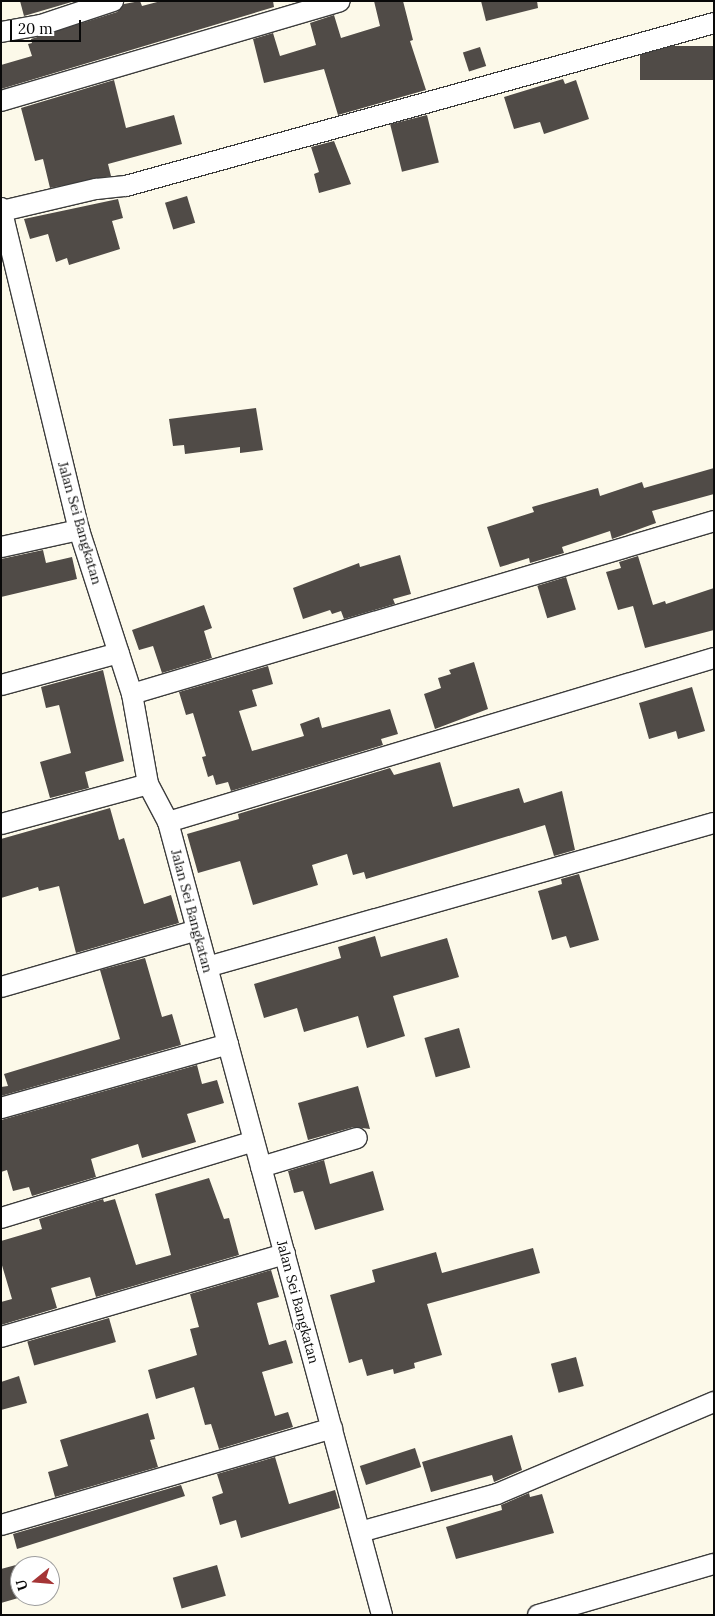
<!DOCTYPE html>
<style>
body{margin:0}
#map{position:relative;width:715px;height:1616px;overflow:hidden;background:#fcf9e9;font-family:Lora,serif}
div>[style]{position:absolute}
.building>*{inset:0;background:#504b47;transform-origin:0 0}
.roads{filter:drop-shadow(1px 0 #3c3c3c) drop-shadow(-1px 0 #3c3c3c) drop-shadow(0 1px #3c3c3c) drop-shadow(0 -1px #3c3c3c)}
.minor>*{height:20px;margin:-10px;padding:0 10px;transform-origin:10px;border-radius:10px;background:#fff}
span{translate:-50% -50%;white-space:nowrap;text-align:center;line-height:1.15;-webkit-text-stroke:5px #fff;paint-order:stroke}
.street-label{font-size:14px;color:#090909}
.frame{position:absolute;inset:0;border:2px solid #090909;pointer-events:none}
.north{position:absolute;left:10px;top:1556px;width:50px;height:50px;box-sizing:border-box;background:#fff;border:1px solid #9d9d9d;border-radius:50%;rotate:253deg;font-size:14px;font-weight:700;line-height:20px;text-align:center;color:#090909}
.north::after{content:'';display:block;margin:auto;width:18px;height:22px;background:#a53536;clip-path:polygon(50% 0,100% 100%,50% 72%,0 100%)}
.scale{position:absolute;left:10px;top:20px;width:71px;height:22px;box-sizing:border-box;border:2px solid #090909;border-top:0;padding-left:6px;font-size:15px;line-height:18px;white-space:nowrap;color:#090909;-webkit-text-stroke:4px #fff;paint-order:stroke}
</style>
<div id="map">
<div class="building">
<div style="clip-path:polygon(20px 1px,75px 1px,24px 16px)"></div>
<div style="clip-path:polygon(140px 1px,142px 6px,161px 1px,273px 1px,274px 7px,1px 89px,1px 65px,32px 56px,28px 44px,32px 43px,31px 39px,117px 12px,124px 4px)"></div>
<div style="clip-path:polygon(374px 1px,403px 1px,413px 40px,410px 41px,426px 90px,338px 115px,324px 69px,264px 83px,253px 39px,273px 33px,280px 56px,316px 45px,310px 23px,334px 15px,341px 38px,380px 26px)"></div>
<div style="clip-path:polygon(481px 1px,537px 1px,538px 8px,486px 21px)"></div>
<div style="left:714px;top:46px;width:34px;height:74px;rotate:90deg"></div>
<div style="left:480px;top:47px;width:20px;height:18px;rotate:72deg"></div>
<div style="clip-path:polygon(563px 79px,565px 84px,576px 80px,589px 119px,544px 134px,540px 122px,514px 129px,504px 97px)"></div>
<div style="clip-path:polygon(114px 80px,126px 128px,174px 115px,182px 144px,108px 164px,111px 176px,50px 188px,43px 159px,35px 161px,21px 108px)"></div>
<div style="left:427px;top:115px;width:49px;height:38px;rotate:76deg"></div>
<div style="clip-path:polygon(334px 141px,351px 184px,319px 193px,314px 174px,319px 172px,311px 147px)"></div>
<div style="left:187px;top:196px;width:28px;height:23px;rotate:73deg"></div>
<div style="clip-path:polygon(118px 199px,123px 218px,112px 221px,120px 249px,69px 265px,67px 258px,56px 262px,48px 234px,30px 239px,24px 219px)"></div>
<div style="clip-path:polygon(256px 408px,263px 450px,240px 453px,240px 447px,185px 454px,184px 445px,173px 446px,169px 419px)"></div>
<div style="clip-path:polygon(714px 468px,714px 494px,652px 511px,656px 523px,612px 539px,610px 531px,562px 547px,564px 553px,530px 563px,529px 558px,500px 567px,487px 527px,534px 512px,532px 507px,598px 488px,600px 496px,642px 482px,644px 488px)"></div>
<div style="clip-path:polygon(43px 550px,46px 563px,72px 557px,77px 579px,1px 597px,1px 559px)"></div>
<div style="clip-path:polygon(400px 555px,411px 594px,393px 599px,395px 604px,344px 619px,341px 611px,332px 614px,330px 610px,303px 619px,293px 588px,359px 563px,360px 567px)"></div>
<div style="clip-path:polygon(638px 556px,653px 605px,665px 601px,666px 604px,714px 588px,714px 630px,645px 648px,633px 606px,618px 610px,606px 572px,621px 568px,619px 562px)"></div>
<div style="left:566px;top:577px;width:34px;height:30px;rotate:73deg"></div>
<div style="clip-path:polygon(204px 605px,212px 628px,204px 631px,212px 658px,162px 673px,153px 646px,139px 650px,132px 630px)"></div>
<div style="clip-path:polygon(474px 662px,488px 709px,435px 729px,424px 694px,441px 688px,438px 678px,451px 674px,449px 670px)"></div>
<div style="clip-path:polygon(268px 666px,273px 684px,252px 690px,257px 706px,239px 711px,252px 751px,304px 736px,300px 724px,319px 717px,322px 728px,390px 709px,398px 734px,381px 739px,383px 745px,231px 791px,228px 782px,216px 785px,213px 775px,208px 777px,202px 757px,206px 756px,193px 713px,186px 715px,179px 692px)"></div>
<div style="clip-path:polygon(103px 670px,124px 761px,85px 772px,89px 788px,50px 798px,40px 762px,71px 753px,59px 705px,46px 708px,41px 687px)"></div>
<div style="clip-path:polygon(692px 687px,705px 731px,678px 739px,676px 731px,649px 739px,639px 703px)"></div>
<div style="clip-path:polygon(440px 762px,453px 807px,519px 788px,524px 803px,562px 791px,575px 850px,554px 856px,545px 825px,366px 879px,364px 872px,353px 875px,347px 854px,312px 865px,318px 885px,253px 905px,240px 861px,198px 873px,187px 834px,239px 819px,238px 814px,390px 768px,394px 775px)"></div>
<div style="clip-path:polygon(110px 808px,119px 840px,124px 838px,144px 904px,171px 895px,179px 923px,76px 953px,59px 886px,39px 891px,38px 887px,1px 898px,1px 839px)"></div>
<div style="clip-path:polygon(579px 874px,599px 940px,570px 948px,566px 936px,552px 940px,538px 891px,562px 884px,561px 879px)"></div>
<div style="clip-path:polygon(375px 936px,381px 957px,447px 938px,459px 977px,393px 996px,405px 1036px,367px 1048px,358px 1016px,304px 1032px,297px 1008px,264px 1018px,254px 984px,341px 958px,338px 947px)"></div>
<div style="clip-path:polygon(145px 958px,162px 1017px,172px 1014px,181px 1045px,1px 1096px,1px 1087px,8px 1086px,4px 1074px,120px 1039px,100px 970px)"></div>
<div style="left:459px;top:1028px;width:41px;height:36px;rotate:74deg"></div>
<div style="clip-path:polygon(197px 1065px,202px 1084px,217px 1080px,224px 1103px,187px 1114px,196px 1142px,142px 1158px,138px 1144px,91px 1159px,96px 1177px,32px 1196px,29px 1187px,13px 1191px,7px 1170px,1px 1172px,1px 1120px)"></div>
<div style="clip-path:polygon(358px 1086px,370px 1129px,354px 1127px,308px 1140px,298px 1103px)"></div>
<div style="clip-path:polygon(324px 1160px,330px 1184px,373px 1171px,384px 1210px,315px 1230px,303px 1191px,294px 1193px,288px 1171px)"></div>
<div style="clip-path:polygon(209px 1178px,224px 1219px,229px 1218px,239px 1255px,96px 1297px,90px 1277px,51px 1288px,57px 1308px,1px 1325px,1px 1302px,12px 1299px,1px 1262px,1px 1241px,42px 1229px,39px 1219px,103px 1199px,104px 1202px,115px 1199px,136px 1265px,171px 1255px,155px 1194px)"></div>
<div style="clip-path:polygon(533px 1248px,540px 1273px,427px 1304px,442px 1355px,414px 1363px,415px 1368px,394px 1374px,393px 1369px,367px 1376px,362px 1359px,349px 1363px,330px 1295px,375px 1282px,372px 1270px,436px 1252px,442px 1273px)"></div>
<div style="clip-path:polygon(271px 1270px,279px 1297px,257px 1303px,269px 1345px,286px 1340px,293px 1363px,262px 1372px,275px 1416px,288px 1412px,293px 1427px,219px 1449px,211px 1424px,205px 1425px,194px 1387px,156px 1399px,148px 1370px,197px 1355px,190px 1329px,199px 1327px,190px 1294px)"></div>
<div style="left:109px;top:1318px;width:25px;height:85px;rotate:74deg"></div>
<div style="left:576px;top:1357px;width:30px;height:26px;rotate:75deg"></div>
<div style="clip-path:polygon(19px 1376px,27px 1403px,1px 1410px,1px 1382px)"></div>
<div style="clip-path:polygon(148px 1413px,155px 1439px,150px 1440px,158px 1467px,55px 1497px,48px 1472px,68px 1466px,60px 1440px)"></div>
<div style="clip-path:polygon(512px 1435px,522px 1470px,494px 1482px,492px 1475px,431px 1492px,422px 1462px)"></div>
<div style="left:415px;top:1448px;width:20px;height:58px;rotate:72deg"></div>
<div style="clip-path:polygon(275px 1457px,289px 1504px,335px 1490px,340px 1508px,241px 1538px,236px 1520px,220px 1525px,212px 1497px,223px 1493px,217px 1474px)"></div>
<div style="clip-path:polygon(181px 1485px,185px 1496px,17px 1549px,13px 1534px)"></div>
<div style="clip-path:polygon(529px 1493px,530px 1497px,542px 1494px,554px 1533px,456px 1559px,446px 1527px,502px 1510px,501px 1505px)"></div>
<div style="clip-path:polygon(27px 1562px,28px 1566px,20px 1566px,20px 1596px,25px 1596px,1px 1603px,1px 1569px)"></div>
<div style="left:217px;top:1565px;width:32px;height:46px;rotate:74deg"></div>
</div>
<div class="roads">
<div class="minor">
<div style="left:1px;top:32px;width:41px;rotate:-9.9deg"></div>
<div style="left:41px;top:25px;width:76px;rotate:-18.4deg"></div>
<div style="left:1px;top:101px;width:353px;rotate:-16.4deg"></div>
<div style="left:1px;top:208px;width:331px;rotate:76.4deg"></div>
<div style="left:79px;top:530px;width:172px;rotate:72.1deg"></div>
<div style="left:132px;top:694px;width:91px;rotate:79.9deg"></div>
<div style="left:148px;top:784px;width:43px;rotate:62.2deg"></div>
<div style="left:168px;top:822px;width:821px;rotate:74.9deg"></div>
<div style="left:2px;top:211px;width:97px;rotate:-13.2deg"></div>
<div style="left:96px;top:189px;width:30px;rotate:-6deg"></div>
<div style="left:126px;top:186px;width:610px;rotate:-15.49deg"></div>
<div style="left:1px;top:547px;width:80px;rotate:-12.3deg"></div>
<div style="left:1px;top:685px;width:122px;rotate:-15.2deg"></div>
<div style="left:132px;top:694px;width:607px;rotate:-16.55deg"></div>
<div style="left:168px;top:822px;width:570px;rotate:-16.72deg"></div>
<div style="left:1px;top:824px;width:152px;rotate:-15.2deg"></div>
<div style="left:207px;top:967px;width:527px;rotate:-15.86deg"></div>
<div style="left:1px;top:987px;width:204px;rotate:-16.2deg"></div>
<div style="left:1px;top:1108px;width:236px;rotate:-15.7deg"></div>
<div style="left:261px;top:1167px;width:100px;rotate:-16.8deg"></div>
<div style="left:1px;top:1218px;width:264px;rotate:-16.9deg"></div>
<div style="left:1px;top:1337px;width:296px;rotate:-16.3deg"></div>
<div style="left:1px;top:1525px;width:345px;rotate:-16.3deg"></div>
<div style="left:360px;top:1532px;width:142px;rotate:-15.5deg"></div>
<div style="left:497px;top:1494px;width:236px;rotate:-23deg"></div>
<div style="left:538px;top:1615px;width:183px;rotate:-16.2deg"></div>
</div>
</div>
<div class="street-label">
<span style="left:80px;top:523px;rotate:74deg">Jalan Sei Bangkatan</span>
<span style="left:192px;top:911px;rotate:75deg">Jalan Sei Bangkatan</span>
<span style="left:298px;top:1302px;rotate:75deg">Jalan Sei Bangkatan</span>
</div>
<div class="frame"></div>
<div class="north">U</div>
<div class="scale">20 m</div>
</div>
